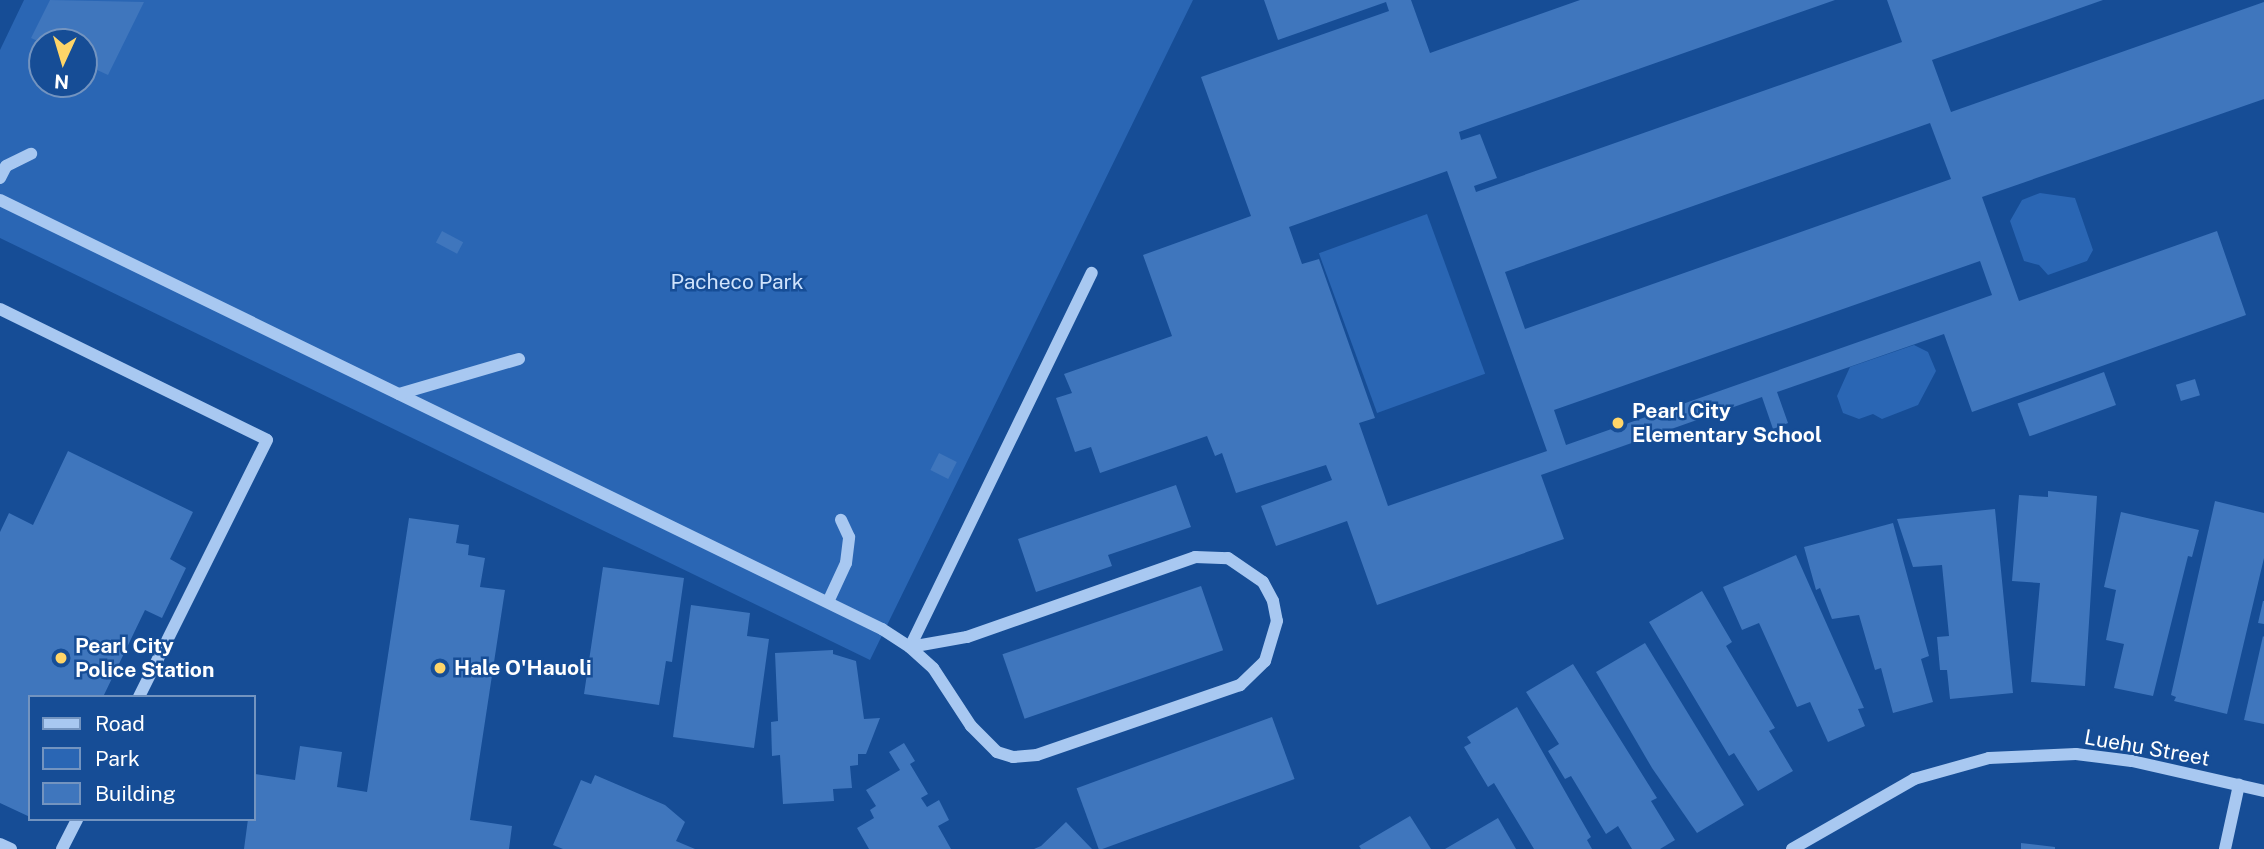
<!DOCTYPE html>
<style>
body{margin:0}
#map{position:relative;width:2264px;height:849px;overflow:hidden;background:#164d96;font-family:"Public Sans",sans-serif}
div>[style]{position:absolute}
.green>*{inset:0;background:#2a66b4;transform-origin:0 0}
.building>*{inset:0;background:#3f76bd;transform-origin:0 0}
.minor>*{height:12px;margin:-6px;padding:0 6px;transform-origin:6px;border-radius:6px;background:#a8c8f1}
.dots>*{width:19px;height:19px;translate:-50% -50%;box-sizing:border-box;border:4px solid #164d96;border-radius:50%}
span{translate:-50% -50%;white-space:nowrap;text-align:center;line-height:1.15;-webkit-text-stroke:5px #164d96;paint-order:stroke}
.park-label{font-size:21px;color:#cfe3fc}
.poi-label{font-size:21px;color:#fff;font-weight:700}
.left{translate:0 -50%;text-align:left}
.street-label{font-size:21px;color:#fff}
.legend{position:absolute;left:28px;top:695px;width:228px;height:126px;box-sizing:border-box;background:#164d96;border:2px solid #7394c0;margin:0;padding:9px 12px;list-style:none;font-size:21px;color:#fff}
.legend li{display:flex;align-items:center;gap:14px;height:35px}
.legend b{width:35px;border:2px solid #7394c0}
.north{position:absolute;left:28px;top:28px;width:70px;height:70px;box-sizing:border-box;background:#164d96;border:2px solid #7394c0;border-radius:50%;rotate:184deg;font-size:19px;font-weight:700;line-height:28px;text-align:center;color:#fff}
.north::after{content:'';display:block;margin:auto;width:24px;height:32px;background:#ffd568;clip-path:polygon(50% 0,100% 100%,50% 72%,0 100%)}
</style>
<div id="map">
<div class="green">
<div style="clip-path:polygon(evenodd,24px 0,1193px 0,870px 660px,0 238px,0 50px,24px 0,42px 42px,84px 42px,84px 84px,42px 84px,42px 42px)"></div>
<div style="clip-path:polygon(2040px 193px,2075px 198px,2093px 250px,2087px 261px,2048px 275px,2039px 265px,2024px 261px,2010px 221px,2022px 200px)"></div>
<div style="left:1427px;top:214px;width:170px;height:115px;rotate:70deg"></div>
<div style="clip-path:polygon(1914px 345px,1928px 352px,1936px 371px,1918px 405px,1882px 419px,1873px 414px,1859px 419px,1843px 413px,1837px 396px,1850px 367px)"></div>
</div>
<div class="building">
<div style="clip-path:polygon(50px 0,144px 2px,108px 75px,84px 64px,84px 42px,42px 43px,31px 38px)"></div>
<div style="clip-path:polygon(evenodd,1264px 0,1411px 0,1430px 53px,1580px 0,1835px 0,1459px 132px,1461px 140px,1480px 134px,1497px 178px,1474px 186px,1476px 192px,1902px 42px,1887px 0,2103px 0,1932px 60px,1951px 112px,2264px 2px,2264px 99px,1982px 197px,2019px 301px,2217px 231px,2246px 315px,1972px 412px,1944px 334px,1777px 392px,1788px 423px,1773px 429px,1762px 397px,1541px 475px,1564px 539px,1377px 605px,1347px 521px,1276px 546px,1261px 506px,1332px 480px,1326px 465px,1236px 493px,1222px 453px,1215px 456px,1207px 436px,1100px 473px,1091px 447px,1075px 452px,1056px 398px,1072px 393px,1064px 374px,1172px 336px,1143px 255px,1251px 216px,1201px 77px,1389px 11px,1386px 2px,1278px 40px,1264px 0,1930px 123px,1951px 179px,1525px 329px,1505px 272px,1930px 123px,1264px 0,1447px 171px,1547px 451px,1388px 506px,1359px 423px,1375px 418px,1319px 259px,1302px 264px,1289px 227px,1447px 171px,1264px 0,1980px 261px,1992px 295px,1566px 445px,1554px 410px,1980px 261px)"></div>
<div style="left:442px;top:231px;width:24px;height:13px;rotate:28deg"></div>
<div style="left:2104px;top:372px;width:35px;height:92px;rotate:70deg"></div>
<div style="left:2195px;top:379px;width:17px;height:20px;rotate:73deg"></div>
<div style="clip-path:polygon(68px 451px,193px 512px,170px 559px,186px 568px,162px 618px,145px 610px,103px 697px,30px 697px,30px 817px,0 803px,0 532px,9px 513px,33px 525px)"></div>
<div style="left:939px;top:453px;width:20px;height:19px;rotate:27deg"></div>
<div style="clip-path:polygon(1176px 485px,1191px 527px,1108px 555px,1112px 566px,1036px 592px,1018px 539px)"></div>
<div style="clip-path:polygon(2048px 491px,2097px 496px,2085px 686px,2031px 682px,2040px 583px,2012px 581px,2019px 495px,2048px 497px)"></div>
<div style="clip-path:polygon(2215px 501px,2264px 513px,2264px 558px,2227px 714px,2174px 701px,2176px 697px,2171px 695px)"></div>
<div style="clip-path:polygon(1995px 509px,2013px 693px,1950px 699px,1947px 670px,1940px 670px,1937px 637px,1949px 636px,1942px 565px,1913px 567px,1897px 519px)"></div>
<div style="clip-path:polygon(2121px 512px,2199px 530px,2192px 557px,2188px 556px,2153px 696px,2114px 688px,2124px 644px,2106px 640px,2116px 590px,2104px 587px)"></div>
<div style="clip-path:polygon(409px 518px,459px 525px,456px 543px,469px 545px,468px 555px,485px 558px,480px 587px,505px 590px,470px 820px,512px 826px,509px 849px,244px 849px,248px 819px,254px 819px,255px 774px,295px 780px,300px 746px,342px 752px,337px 787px,367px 792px)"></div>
<div style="clip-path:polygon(1893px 523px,1929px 656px,1921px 659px,1933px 702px,1893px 713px,1881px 668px,1875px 670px,1859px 615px,1832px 619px,1820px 588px,1816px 590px,1804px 547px)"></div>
<div style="clip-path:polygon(1796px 555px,1864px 708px,1858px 709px,1865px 726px,1828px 742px,1810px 702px,1797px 707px,1759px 623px,1742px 630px,1723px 587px)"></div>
<div style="clip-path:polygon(603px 567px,684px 578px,672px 662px,666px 661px,659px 705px,584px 694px)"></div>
<div style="left:1201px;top:586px;width:68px;height:210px;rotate:71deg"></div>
<div style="clip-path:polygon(1702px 591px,1732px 642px,1726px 646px,1775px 728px,1769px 731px,1793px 771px,1758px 791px,1734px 753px,1729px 756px,1649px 622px)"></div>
<div style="clip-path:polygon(2263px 601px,2264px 601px,2264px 624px,2258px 623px)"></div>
<div style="clip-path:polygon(691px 605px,750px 613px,747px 636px,769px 639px,754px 748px,673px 737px)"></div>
<div style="clip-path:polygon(2263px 636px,2264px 637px,2264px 724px,2244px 720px)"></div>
<div style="clip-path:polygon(1645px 643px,1744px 805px,1697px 833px,1652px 768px,1596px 672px)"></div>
<div style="clip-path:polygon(833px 650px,833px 654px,856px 661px,864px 719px,880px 718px,866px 754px,858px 754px,858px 765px,850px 766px,852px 788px,833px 789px,834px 801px,783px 804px,780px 755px,772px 756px,771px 722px,778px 721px,775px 653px)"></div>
<div style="clip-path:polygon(1573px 664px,1657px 798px,1651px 801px,1675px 840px,1660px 849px,1632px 849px,1618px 826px,1606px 834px,1571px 776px,1565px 779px,1548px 751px,1559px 744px,1526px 692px)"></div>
<div style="clip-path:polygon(1517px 707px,1591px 837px,1587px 840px,1592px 849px,1534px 849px,1494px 783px,1488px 787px,1464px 747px,1471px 743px,1467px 737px)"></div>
<div style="left:1272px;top:717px;width:66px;height:208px;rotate:70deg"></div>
<div style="clip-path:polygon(904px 743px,915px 761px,910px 764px,928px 794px,921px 798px,927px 807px,939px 800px,949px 820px,938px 826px,951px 849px,869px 849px,857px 828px,874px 818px,870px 810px,876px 806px,866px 790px,900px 770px,889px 752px)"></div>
<div style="clip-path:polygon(595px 775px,665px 805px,685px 822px,676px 841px,695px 849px,563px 849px,553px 845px,581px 780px,591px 784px)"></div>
<div style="clip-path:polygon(1410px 816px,1431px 849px,1361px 849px,1359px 846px)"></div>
<div style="clip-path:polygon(1498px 818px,1516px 849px,1445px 849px)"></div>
<div style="clip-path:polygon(1066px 822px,1092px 849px,1034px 849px,1041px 846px)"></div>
<div style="clip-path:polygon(2021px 843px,2055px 847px,2055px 849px,2021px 849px)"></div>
</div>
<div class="minor">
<div style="left:0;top:178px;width:13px;rotate:-63deg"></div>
<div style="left:6px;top:166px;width:28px;rotate:-26deg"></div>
<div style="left:0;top:200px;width:981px;rotate:25.94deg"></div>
<div style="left:882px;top:629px;width:33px;rotate:33deg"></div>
<div style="left:910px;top:647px;width:416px;rotate:-64.1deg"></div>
<div style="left:0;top:309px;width:297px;rotate:26.1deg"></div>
<div style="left:267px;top:440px;width:287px;rotate:116.5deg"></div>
<div style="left:399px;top:394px;width:125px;rotate:-16.3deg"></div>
<div style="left:1195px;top:557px;width:33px;rotate:2deg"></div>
<div style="left:1228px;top:558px;width:42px;rotate:34.4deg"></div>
<div style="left:1263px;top:582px;width:21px;rotate:62deg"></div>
<div style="left:1273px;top:601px;width:20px;rotate:79deg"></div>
<div style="left:1277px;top:621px;width:42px;rotate:106.7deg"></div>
<div style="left:1265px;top:661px;width:35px;rotate:136deg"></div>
<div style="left:1240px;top:685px;width:215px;rotate:161deg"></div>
<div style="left:1037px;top:755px;width:24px;rotate:175deg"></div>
<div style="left:1013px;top:757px;width:17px;rotate:-163deg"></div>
<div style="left:997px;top:752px;width:37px;rotate:-135deg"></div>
<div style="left:971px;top:726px;width:69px;rotate:-123.2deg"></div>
<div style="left:933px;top:668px;width:31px;rotate:-138deg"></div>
<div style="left:910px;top:647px;width:58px;rotate:-10deg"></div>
<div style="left:967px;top:637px;width:242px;rotate:-19.3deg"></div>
<div style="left:828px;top:602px;width:43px;rotate:-65.2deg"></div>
<div style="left:846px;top:563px;width:26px;rotate:-83deg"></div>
<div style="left:849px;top:537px;width:19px;rotate:-115deg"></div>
<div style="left:0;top:844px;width:12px;rotate:24deg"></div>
<div style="left:62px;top:849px;width:34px;rotate:-63deg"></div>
<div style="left:1792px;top:849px;width:141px;rotate:-29.8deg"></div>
<div style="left:1914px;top:779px;width:78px;rotate:-15.6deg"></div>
<div style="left:1989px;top:758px;width:87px;rotate:-2.6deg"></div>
<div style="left:2076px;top:754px;width:56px;rotate:7.1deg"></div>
<div style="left:2132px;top:761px;width:135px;rotate:12.8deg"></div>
<div style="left:2225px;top:849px;width:66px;rotate:-77.7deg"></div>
</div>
<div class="dots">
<div style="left:1618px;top:423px;background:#ffd568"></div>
<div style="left:61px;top:658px;background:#ffd568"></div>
<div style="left:440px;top:668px;background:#ffd568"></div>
</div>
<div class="park-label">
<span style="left:737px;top:282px">Pacheco Park</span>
</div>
<div class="poi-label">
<span class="left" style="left:1632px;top:423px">Pearl City<br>Elementary School</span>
<span class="left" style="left:75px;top:658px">Pearl City<br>Police Station</span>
<span class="left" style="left:454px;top:668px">Hale O'Hauoli</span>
</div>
<div class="street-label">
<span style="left:2147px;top:748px;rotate:10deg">Luehu Street</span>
</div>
<ul class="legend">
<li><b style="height:9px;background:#a8c8f1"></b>Road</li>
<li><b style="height:19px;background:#2a66b4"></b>Park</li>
<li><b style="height:19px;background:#3f76bd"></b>Building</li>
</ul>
<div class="north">N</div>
</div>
